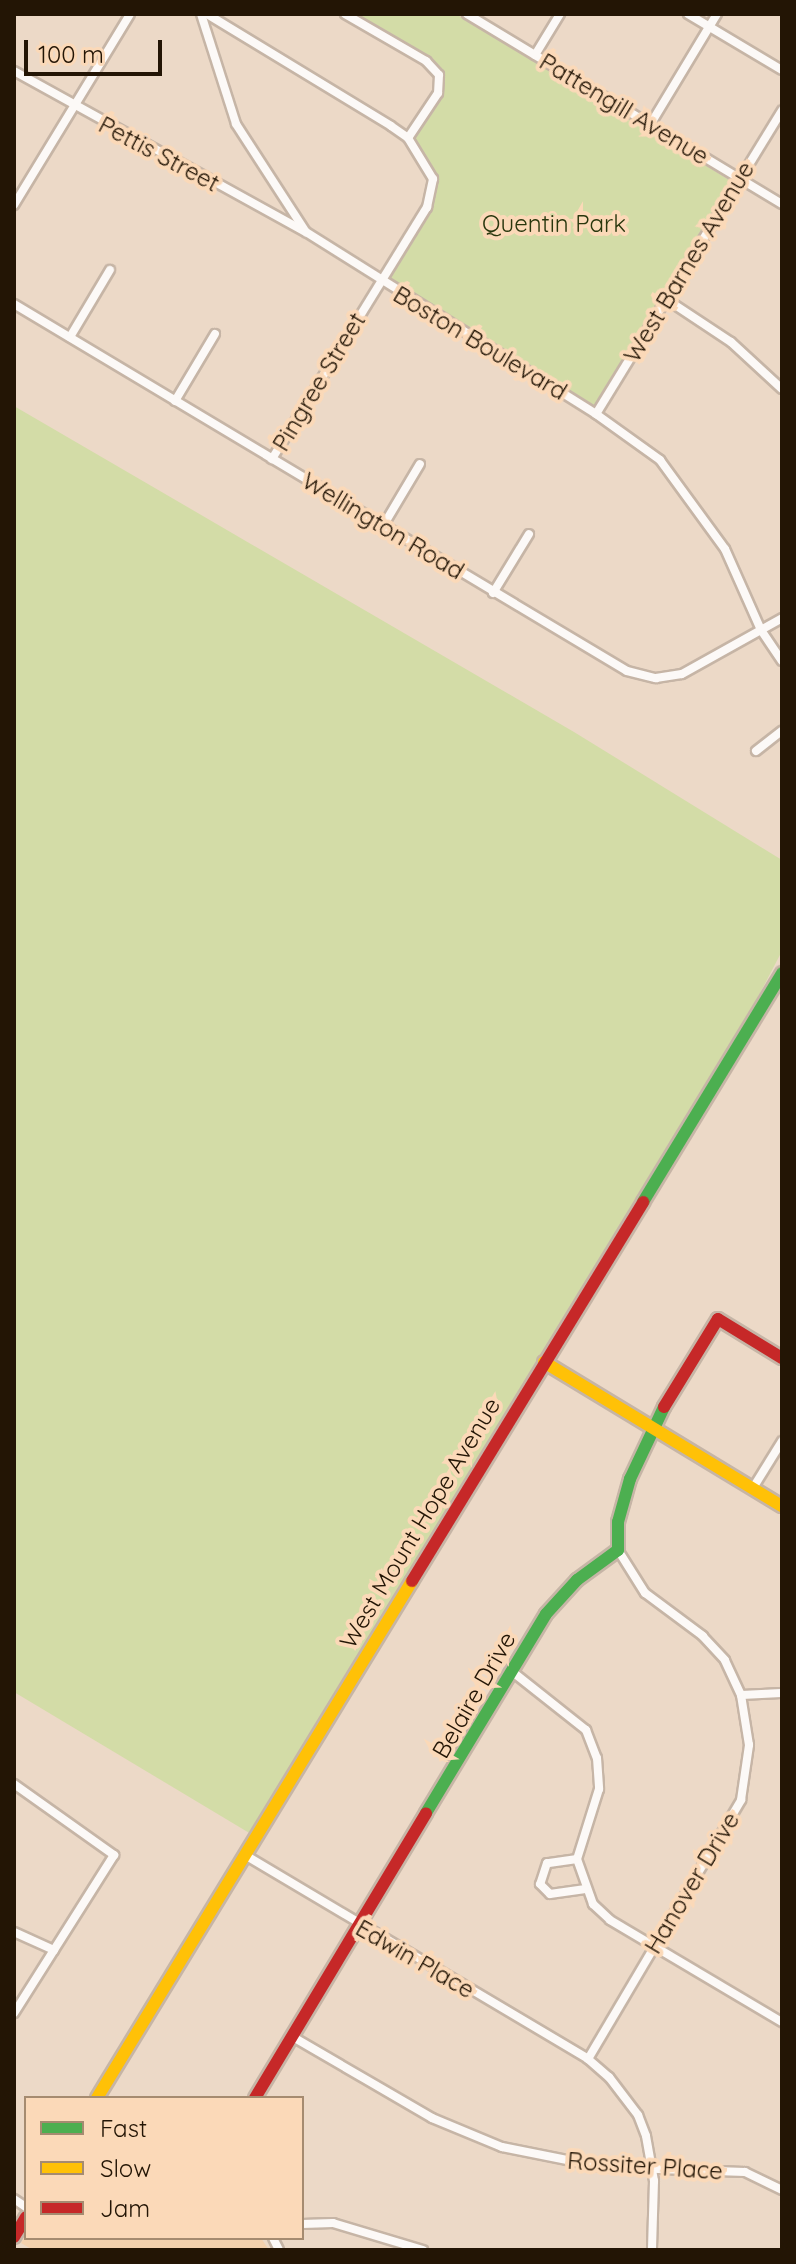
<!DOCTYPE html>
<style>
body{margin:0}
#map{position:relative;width:796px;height:2264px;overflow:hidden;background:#ecd9c7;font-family:Quicksand,sans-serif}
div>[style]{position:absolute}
.built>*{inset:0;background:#f3d1ae}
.green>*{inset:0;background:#d3dca7}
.roads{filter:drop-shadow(2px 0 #c6b5a6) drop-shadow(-2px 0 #c6b5a6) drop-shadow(0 2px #c6b5a6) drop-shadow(0 -2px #c6b5a6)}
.street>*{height:8px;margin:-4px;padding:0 4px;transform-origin:4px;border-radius:4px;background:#fcf9f7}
.fast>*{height:12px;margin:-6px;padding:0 6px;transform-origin:6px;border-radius:6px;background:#4caf50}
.slow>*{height:12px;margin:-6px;padding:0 6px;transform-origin:6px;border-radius:6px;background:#ffc107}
.jam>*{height:12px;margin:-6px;padding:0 6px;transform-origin:6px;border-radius:6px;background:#c62828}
span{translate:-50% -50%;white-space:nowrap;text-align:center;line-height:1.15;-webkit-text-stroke:8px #fbd9b8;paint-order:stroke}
.street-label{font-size:24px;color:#231505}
.park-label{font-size:24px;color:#28360d}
.frame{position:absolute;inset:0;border:16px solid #231505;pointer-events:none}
.legend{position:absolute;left:24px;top:2096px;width:280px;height:144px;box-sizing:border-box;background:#fbd9b8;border:2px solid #a58b70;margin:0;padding:10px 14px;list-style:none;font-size:24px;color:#231505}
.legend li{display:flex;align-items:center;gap:16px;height:40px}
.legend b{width:40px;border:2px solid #a58b70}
.scale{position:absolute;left:24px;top:40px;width:138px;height:36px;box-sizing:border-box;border:4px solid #231505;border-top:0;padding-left:10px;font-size:24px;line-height:28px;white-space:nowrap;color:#231505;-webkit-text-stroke:6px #fbd9b8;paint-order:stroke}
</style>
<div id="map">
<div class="built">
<div style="clip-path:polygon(26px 2234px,261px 2238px,269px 2250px,33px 2250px,21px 2243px)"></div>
</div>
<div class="green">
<div style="clip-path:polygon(343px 14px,456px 14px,731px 181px,592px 409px,389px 279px,435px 179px,424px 153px,408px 137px,438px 88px,430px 67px)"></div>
<div style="clip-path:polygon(14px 406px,574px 732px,782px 860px,782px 951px,706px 1096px,256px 1837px,14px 1692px)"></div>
</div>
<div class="roads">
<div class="street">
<div style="left:201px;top:14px;width:115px;rotate:72.3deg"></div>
<div style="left:236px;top:124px;width:129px;rotate:57.1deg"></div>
<div style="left:306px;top:232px;width:342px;rotate:32.1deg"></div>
<div style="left:596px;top:414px;width:79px;rotate:35.7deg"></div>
<div style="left:660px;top:460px;width:110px;rotate:53.9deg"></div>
<div style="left:725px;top:549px;width:89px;rotate:66deg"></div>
<div style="left:761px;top:630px;width:37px;rotate:56deg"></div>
<div style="left:207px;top:14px;width:215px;rotate:31.3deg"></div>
<div style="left:391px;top:126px;width:21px;rotate:35deg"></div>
<div style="left:408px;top:138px;width:48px;rotate:58.6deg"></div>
<div style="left:433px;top:179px;width:29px;rotate:102deg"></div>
<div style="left:427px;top:207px;width:296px;rotate:121.6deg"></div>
<div style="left:345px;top:14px;width:94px;rotate:30.1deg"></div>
<div style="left:426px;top:61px;width:19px;rotate:47deg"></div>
<div style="left:439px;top:75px;width:18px;rotate:93deg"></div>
<div style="left:438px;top:93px;width:54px;rotate:123.7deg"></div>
<div style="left:467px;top:14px;width:368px;rotate:31.1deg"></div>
<div style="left:688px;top:14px;width:109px;rotate:30.8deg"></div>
<div style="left:535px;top:55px;width:48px;rotate:-58.6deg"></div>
<div style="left:14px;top:71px;width:331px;rotate:28.9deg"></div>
<div style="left:650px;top:125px;width:130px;rotate:-58.9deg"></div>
<div style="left:14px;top:205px;width:223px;rotate:-58.7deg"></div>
<div style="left:666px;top:299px;width:78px;rotate:33.5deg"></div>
<div style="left:731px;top:342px;width:69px;rotate:42.7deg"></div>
<div style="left:14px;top:304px;width:714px;rotate:30.91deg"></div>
<div style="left:627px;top:671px;width:30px;rotate:14deg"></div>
<div style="left:656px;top:678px;width:26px;rotate:-9deg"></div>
<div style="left:682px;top:674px;width:115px;rotate:-29.2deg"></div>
<div style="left:70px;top:337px;width:78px;rotate:-59.2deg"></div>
<div style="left:175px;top:401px;width:78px;rotate:-59.2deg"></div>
<div style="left:596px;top:414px;width:356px;rotate:-58.5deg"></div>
<div style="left:383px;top:526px;width:72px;rotate:-59.2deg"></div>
<div style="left:493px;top:593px;width:69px;rotate:-58.6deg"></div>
<div style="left:756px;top:751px;width:33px;rotate:-38deg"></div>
<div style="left:753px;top:1488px;width:55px;rotate:-58.3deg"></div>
<div style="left:514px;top:1673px;width:92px;rotate:38.4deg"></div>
<div style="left:586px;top:1730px;width:30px;rotate:69deg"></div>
<div style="left:597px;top:1758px;width:31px;rotate:86deg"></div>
<div style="left:599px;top:1789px;width:73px;rotate:107.4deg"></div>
<div style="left:577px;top:1859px;width:48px;rotate:70.4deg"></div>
<div style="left:593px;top:1904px;width:23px;rotate:43deg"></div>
<div style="left:610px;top:1920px;width:200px;rotate:30.7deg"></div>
<div style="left:741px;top:1695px;width:41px;rotate:-2.8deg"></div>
<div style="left:14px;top:1784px;width:123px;rotate:35.4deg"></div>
<div style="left:114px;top:1855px;width:187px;rotate:122.3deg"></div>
<div style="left:245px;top:1855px;width:399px;rotate:30.7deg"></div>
<div style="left:588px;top:2059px;width:28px;rotate:41deg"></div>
<div style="left:609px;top:2077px;width:48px;rotate:52.7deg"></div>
<div style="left:638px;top:2115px;width:22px;rotate:69deg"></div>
<div style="left:646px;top:2136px;width:46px;rotate:79.9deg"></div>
<div style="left:654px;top:2181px;width:69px;rotate:91.7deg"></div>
<div style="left:577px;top:1859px;width:30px;rotate:172deg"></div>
<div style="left:547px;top:1863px;width:22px;rotate:108deg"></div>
<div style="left:540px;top:1884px;width:14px;rotate:45deg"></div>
<div style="left:550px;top:1894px;width:34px;rotate:-8deg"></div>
<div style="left:14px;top:1932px;width:44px;rotate:24.2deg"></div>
<div style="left:293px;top:2037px;width:161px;rotate:30.2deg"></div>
<div style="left:432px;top:2118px;width:76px;rotate:22.5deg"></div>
<div style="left:502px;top:2147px;width:102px;rotate:11.3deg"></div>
<div style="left:602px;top:2167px;width:143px;rotate:2deg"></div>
<div style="left:745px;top:2172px;width:41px;rotate:25.9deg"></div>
<div style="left:588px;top:2059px;width:301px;rotate:-59.4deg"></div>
<div style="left:741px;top:1800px;width:56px;rotate:-81.7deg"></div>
<div style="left:749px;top:1745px;width:51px;rotate:-99.1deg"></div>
<div style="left:741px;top:1695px;width:38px;rotate:-115deg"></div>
<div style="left:725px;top:1660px;width:33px;rotate:-133deg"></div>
<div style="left:703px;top:1636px;width:72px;rotate:-143.4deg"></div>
<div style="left:645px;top:1593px;width:51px;rotate:-122.1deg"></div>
<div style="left:14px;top:2199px;width:14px;rotate:34deg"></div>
<div style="left:302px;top:2224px;width:31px;rotate:-2deg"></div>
<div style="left:333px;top:2223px;width:94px;rotate:16.7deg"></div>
<div style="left:273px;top:2238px;width:13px;rotate:63deg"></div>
</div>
<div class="fast">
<div style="left:643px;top:1202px;width:268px;rotate:-58.7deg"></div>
<div style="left:426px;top:1813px;width:232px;rotate:-58.9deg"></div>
<div style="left:546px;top:1614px;width:46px;rotate:-47.6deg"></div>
<div style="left:577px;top:1580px;width:51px;rotate:-36.2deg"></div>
<div style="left:618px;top:1550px;width:28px;rotate:-90deg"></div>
<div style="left:618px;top:1522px;width:45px;rotate:-74.4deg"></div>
<div style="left:630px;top:1479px;width:80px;rotate:-64.7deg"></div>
</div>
<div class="slow">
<div style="left:544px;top:1362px;width:278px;rotate:31.2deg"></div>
<div style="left:97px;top:2098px;width:605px;rotate:-58.65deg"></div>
</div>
<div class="jam">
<div style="left:664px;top:1407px;width:103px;rotate:-58.5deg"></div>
<div style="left:718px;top:1319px;width:75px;rotate:31.4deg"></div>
<div style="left:412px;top:1581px;width:444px;rotate:-58.6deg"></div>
<div style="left:255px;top:2098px;width:332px;rotate:-59deg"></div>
<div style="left:14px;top:2237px;width:23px;rotate:-59deg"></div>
</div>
</div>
<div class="street-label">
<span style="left:624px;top:109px;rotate:31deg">Pattengill Avenue</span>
<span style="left:159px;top:154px;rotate:28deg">Pettis Street</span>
<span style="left:689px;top:262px;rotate:-59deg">West Barnes Avenue</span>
<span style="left:480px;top:343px;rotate:31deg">Boston Boulevard</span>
<span style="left:319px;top:382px;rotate:-59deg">Pingree Street</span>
<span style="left:383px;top:526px;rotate:31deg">Wellington Road</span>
<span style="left:420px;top:1523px;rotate:-59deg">West Mount Hope Avenue</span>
<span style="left:474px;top:1695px;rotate:-60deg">Belaire Drive</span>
<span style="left:692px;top:1883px;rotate:-59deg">Hanover Drive</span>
<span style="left:415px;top:1959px;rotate:30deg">Edwin Place</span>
<span style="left:645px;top:2166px;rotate:4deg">Rossiter Place</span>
</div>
<div class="park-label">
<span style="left:554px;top:224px">Quentin Park</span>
</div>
<div class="frame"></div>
<ul class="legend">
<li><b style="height:10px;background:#4caf50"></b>Fast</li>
<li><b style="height:10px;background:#ffc107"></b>Slow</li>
<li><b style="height:10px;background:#c62828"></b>Jam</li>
</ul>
<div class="scale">100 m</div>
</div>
